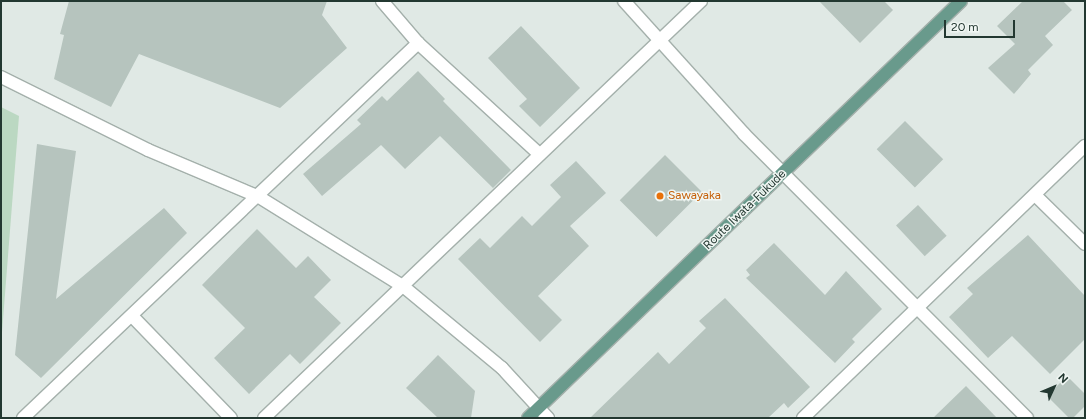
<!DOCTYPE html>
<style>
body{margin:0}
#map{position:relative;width:1086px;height:419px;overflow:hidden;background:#e0e9e5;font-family:Figtree,sans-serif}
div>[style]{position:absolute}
.green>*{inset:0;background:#bbd8c2}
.building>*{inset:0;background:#b6c4be;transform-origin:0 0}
.roads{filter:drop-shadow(1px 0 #a4b0ab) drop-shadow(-1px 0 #a4b0ab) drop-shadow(0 1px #a4b0ab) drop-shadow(0 -1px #a4b0ab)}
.street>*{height:12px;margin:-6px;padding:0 6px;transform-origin:6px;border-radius:6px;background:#fff}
.secondary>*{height:12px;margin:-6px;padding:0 6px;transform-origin:6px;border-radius:6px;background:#fff}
.primary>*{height:12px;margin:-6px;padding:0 6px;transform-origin:6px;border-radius:6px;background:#699a8c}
.dots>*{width:11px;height:11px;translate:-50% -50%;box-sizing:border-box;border:2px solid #f0f6f3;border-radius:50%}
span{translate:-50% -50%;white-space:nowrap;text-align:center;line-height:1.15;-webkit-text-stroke:3px #f0f6f3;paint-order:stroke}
.food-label{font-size:12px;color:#c56008}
.left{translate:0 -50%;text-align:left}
.street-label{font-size:12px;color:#233831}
.frame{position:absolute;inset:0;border:2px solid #233831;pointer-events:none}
.north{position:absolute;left:1034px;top:367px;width:40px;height:40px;-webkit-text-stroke:3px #f0f6f3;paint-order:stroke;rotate:46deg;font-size:11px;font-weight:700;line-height:16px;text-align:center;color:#233831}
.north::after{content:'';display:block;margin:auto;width:14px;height:18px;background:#233831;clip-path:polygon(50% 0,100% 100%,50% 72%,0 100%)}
.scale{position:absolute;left:944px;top:20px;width:71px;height:18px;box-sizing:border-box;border:2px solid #233831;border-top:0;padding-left:5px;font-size:12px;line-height:14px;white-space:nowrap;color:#233831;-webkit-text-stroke:3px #f0f6f3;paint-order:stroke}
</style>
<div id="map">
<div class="green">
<div style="clip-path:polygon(1px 107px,19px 116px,1px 345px)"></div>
</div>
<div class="building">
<div style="clip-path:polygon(69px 1px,327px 1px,322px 15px,347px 48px,280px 108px,139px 54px,111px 107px,54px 79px,64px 35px,60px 34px)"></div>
<div style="clip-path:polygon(819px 1px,884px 1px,893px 10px,860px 43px)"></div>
<div style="clip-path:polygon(1023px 1px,1063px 1px,1072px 10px,1045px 36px,1053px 45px,1028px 70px,1031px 74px,1014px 94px,988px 68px,1015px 44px,997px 26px)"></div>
<div style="clip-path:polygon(521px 26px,580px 88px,540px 127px,519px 106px,527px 99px,488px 58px)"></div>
<div style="clip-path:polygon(418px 71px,445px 99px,443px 101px,511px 170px,493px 188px,440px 136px,405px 169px,381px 145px,322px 196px,303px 174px,361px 124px,357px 120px,382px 96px,387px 101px)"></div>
<div style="left:905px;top:121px;width:54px;height:40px;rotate:45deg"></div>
<div style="clip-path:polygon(37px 144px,76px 151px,56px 299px,164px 208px,187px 233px,41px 378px,15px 355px)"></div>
<div style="left:665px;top:155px;width:52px;height:64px;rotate:45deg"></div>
<div style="clip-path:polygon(576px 161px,606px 193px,570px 226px,589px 246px,538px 296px,562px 320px,540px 342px,458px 259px,480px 238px,490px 248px,522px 216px,532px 226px,561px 197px,550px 185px)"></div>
<div style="left:918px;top:205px;width:42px;height:30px;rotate:47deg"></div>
<div style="clip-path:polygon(257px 229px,296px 268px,308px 256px,331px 280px,314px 297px,341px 323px,300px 364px,290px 354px,249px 394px,214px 358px,245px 328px,202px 285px)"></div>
<div style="clip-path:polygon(1028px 235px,1085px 296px,1085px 339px,1050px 374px,1012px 336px,988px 358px,949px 317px,973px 294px,967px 288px)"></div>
<div style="clip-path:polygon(774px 243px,825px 295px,846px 271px,882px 309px,852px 339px,855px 342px,835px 363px,746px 278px,750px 275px,746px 270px)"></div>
<div style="clip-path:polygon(725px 298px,810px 387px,788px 408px,784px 403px,768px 418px,590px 418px,658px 352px,669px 364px,706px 328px,699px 321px)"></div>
<div style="clip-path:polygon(438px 355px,475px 391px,471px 418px,438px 418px,406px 388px)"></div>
<div style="clip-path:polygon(1067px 376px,1085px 394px,1085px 406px,1073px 418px,1069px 418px,1047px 396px)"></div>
<div style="clip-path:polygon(966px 386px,997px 418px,933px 418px)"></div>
</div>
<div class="roads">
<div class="street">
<div style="left:382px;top:1px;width:55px;rotate:49.4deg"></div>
<div style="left:418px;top:43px;width:164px;rotate:42.5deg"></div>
<div style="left:624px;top:1px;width:179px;rotate:47.9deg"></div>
<div style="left:744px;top:134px;width:401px;rotate:45.1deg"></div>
<div style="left:1035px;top:195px;width:70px;rotate:44.4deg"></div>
<div style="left:132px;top:316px;width:142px;rotate:45.9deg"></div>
<div style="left:23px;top:418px;width:545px;rotate:-43.51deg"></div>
<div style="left:264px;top:418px;width:604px;rotate:-43.66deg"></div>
<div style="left:803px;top:418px;width:392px;rotate:-44deg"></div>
</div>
<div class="secondary">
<div style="left:1px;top:77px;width:164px;rotate:26.4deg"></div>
<div style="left:148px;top:150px;width:121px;rotate:22.9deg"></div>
<div style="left:259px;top:197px;width:171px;rotate:31.8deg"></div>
<div style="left:404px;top:287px;width:127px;rotate:39.6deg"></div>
<div style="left:502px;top:368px;width:68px;rotate:47.4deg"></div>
</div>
<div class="primary">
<div style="left:528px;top:418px;width:601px;rotate:-43.92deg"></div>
</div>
</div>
<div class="dots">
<div style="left:660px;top:196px;background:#e8710a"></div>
</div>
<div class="food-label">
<span class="left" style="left:668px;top:196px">Sawayaka</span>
</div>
<div class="street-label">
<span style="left:745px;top:210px;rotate:-44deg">Route Iwata-Fukude</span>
</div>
<div class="frame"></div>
<div class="north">N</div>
<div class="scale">20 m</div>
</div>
